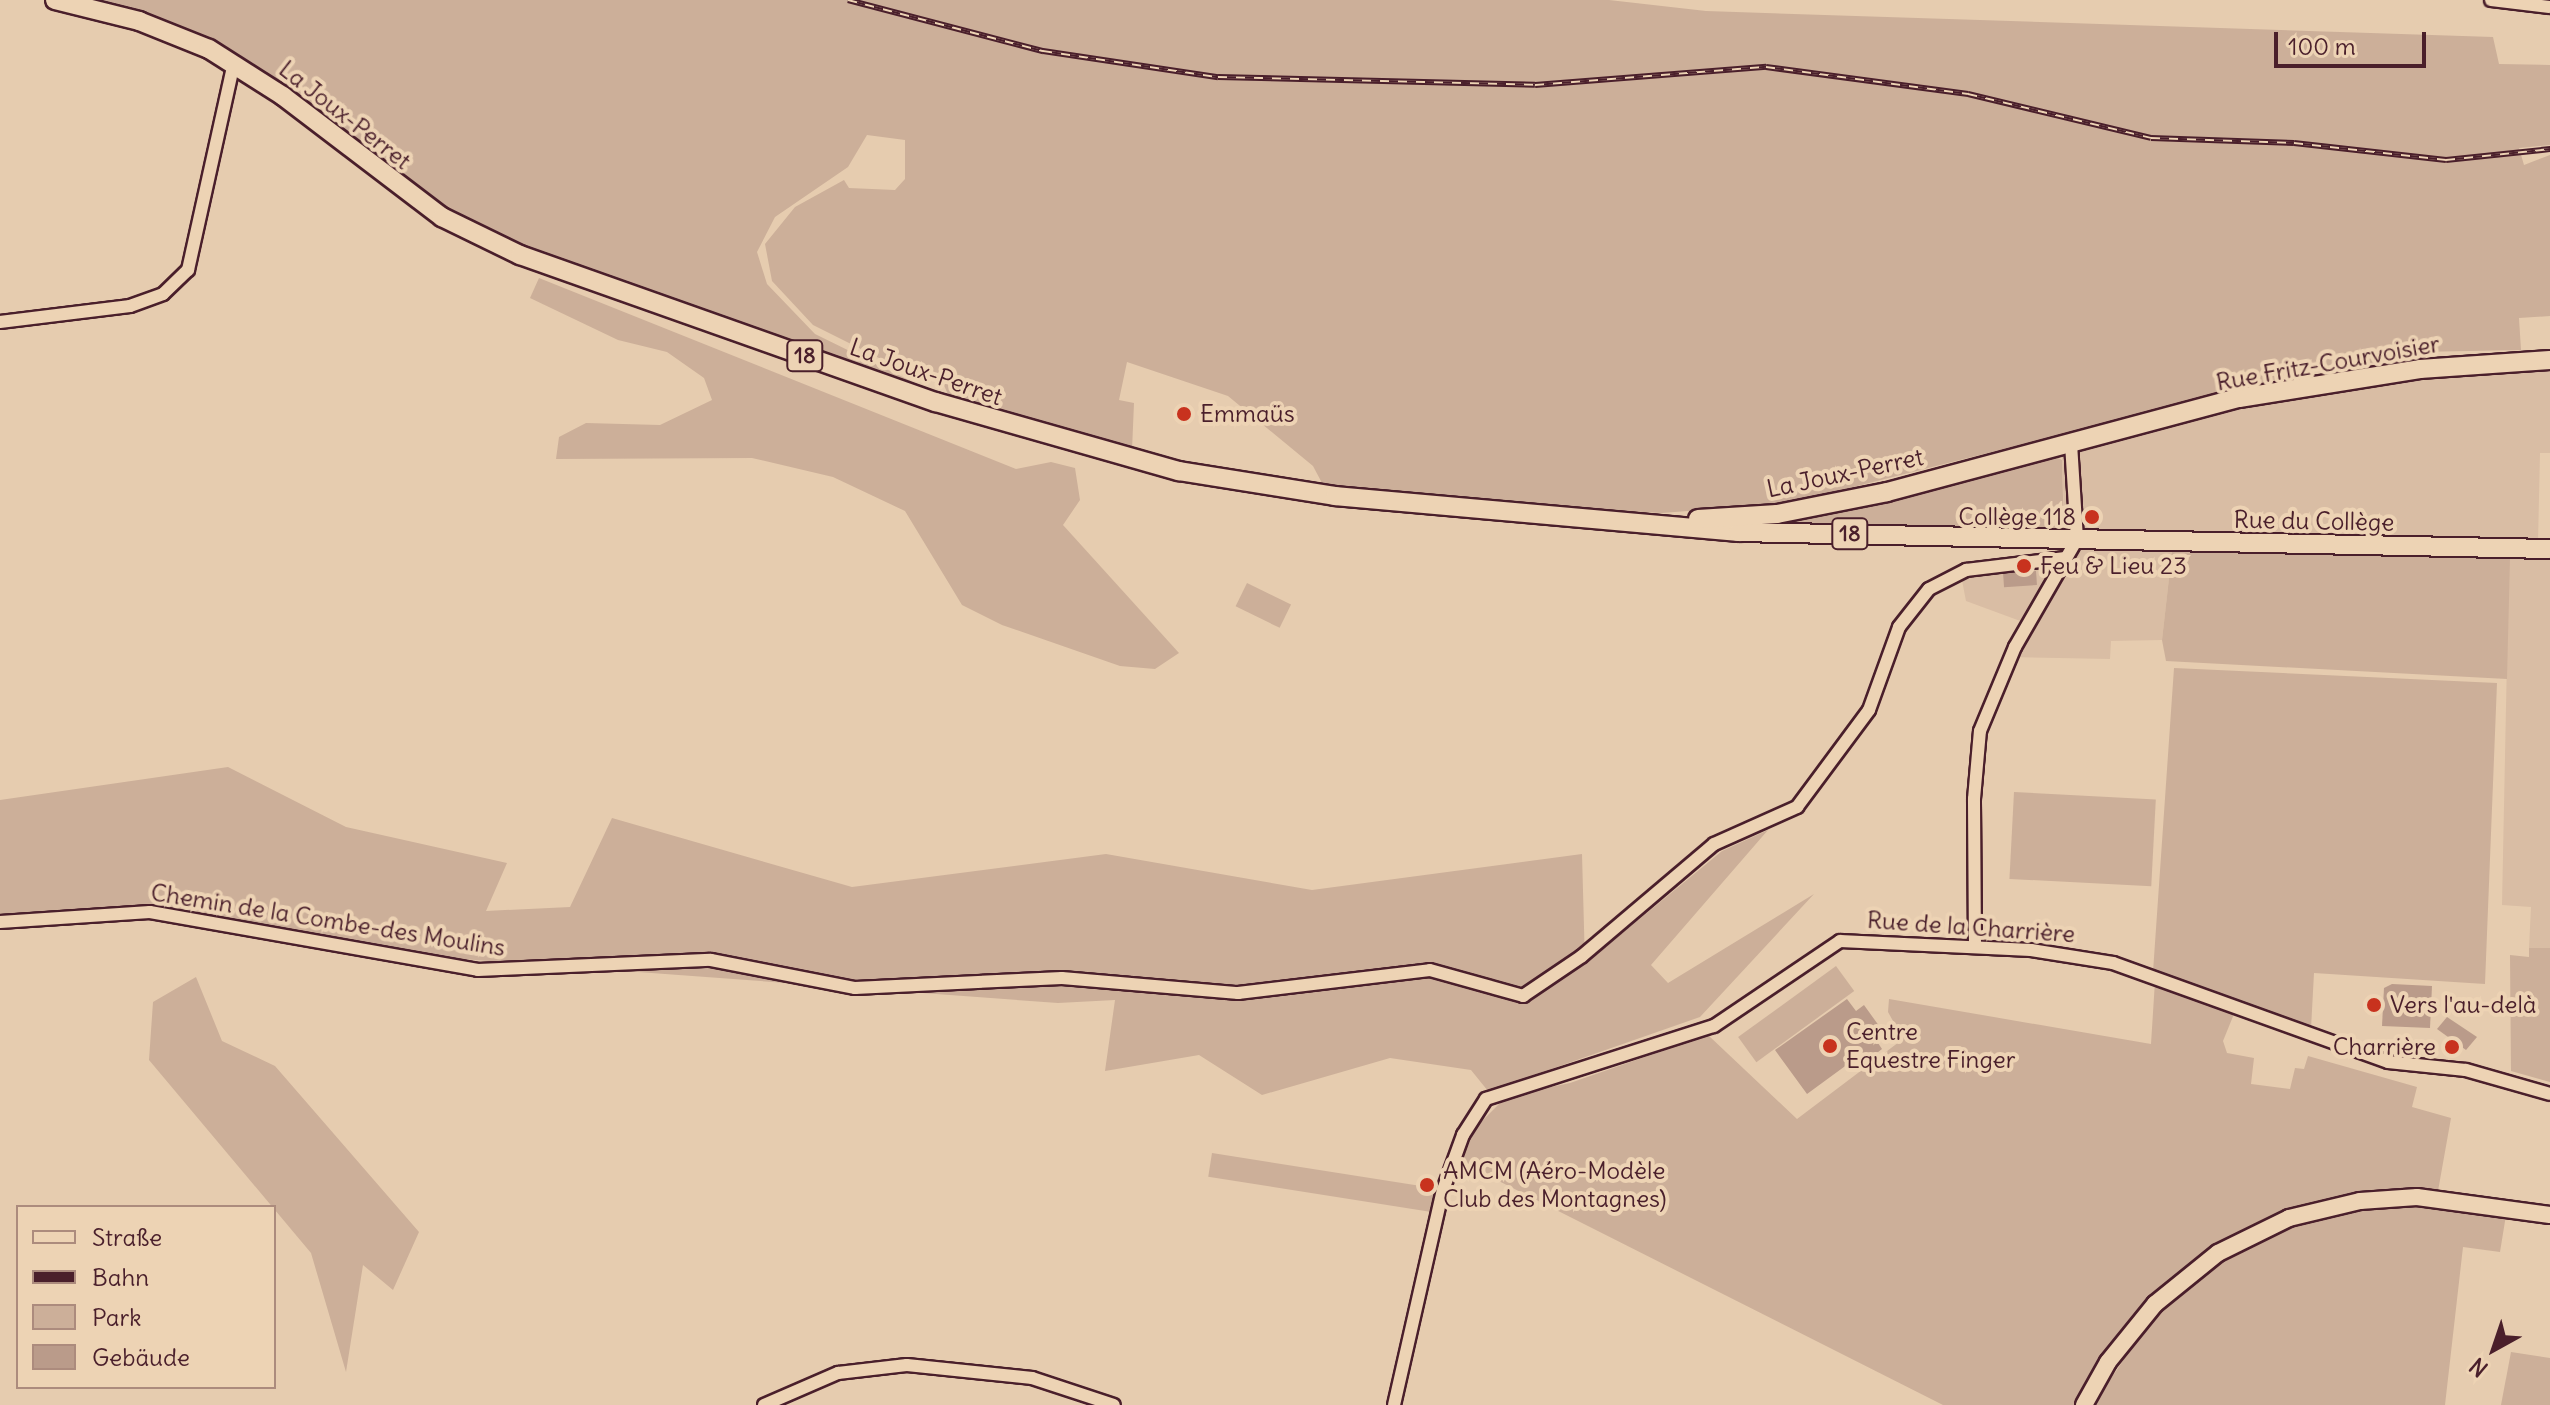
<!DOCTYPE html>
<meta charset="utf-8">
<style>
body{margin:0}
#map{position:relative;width:2550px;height:1405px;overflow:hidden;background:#e6ccaf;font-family:Delius,sans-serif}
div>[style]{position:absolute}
.built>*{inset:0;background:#d9bda4}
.green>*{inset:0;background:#ccaf99;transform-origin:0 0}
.building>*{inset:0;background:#ba9b8a;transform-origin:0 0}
.roads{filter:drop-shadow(2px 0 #4a1f2b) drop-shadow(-2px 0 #4a1f2b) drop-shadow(0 2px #4a1f2b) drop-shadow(0 -2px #4a1f2b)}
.minor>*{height:12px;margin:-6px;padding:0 6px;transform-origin:6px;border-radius:6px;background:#edd3b4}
.secondary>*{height:16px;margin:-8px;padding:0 8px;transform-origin:8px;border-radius:8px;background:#edd3b4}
.primary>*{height:18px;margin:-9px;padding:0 9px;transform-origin:9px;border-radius:9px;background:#edd3b4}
.rail>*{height:6px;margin-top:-3px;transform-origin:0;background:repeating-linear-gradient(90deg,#edd3b4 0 9px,#4a1f2b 0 18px);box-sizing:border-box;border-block:2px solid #4a1f2b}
.dots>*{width:22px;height:22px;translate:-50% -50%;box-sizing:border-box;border:4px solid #edd3b4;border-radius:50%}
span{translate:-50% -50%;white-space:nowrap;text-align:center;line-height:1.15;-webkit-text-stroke:8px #edd3b4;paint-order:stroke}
.shield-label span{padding:2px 6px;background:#edd3b4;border:2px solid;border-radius:6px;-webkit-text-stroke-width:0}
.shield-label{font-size:22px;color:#4a1f2b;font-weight:700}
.street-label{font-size:24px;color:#4a1f2b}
.poi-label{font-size:24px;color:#4a1f2b}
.left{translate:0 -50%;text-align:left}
.right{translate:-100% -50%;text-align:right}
.legend{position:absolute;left:16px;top:1205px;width:260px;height:184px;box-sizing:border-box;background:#edd3b4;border:2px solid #ac8b7d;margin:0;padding:10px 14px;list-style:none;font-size:24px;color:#4a1f2b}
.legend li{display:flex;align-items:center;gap:16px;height:40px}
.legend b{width:40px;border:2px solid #ac8b7d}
.north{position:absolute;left:2454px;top:1309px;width:80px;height:80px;-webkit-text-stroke:6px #edd3b4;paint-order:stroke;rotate:220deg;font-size:22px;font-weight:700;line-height:32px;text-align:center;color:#4a1f2b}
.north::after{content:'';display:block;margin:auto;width:28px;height:36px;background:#4a1f2b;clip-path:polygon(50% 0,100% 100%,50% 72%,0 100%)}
.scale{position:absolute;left:2274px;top:32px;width:152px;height:36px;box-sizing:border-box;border:4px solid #4a1f2b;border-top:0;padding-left:10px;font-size:24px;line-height:28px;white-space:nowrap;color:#4a1f2b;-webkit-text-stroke:6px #edd3b4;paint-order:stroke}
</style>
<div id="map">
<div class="built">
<div style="clip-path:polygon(2550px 365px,2550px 453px,2540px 453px,2538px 542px,2550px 543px,2550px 948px,2529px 948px,2531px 907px,2502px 905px,2509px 558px,2172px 552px,2162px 640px,2111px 641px,2110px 659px,2007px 657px,2023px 622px,1966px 601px,1959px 565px,2065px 549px,2062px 454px,2258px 400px)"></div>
</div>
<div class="green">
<div style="clip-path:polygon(93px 0,1609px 0,1706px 11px,2493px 37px,2499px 64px,2550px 65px,2550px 145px,2519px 148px,2524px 165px,2550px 155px,2550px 316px,2519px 318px,2521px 350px,2416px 352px,2413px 358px,2319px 369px,1790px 503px,1662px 513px,1463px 502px,1322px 483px,1313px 466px,1228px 396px,1127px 362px,1119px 400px,1134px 403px,1132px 450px,950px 399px,943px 383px,905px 371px,813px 325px,772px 281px,765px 244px,795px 207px,844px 180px,849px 188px,895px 190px,905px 179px,905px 140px,867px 135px,848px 167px,775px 217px,757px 252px,767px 284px,815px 334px,927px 389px,520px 247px,435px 202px,265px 72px,200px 35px)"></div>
<div style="clip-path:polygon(539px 278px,1016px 469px,1051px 462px,1075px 468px,1080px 500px,1063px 525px,1179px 653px,1155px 669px,1120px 666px,1002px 625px,962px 605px,905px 511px,833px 477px,752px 458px,556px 459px,559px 437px,586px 423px,660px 425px,712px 400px,704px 378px,667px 352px,618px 340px,530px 298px)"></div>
<div style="clip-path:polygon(2056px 457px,2062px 460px,2064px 534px,1738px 525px,1814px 517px)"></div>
<div style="clip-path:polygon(2172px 552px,2510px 558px,2507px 679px,2166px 661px,2162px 640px)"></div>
<div style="left:1247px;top:583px;width:49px;height:26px;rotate:26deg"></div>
<div style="clip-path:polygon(2174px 668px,2497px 683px,2485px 984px,2314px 973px,2311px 1029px,2153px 972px)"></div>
<div style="clip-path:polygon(228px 767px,346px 827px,507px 863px,486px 911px,570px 907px,612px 818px,852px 887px,1106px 854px,1312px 890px,1582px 854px,1585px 964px,1722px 851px,1768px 830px,1651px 965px,1668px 983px,1814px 894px,1700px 1017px,1488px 1091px,1471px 1070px,1390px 1058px,1262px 1095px,1199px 1055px,1105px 1071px,1115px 1000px,1058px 1003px,421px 956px,153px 906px,0 916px,0 800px)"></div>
<div style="left:2014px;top:792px;width:142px;height:87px;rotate:3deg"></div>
<div style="clip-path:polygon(2529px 948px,2550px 948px,2550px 1082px,2511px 1071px,2510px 955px,2529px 957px)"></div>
<div style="left:1836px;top:966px;width:31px;height:121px;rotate:54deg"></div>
<div style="clip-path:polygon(196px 977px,222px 1041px,275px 1066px,419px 1232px,393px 1290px,363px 1265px,346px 1372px,311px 1253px,149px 1060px,153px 1002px)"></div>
<div style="clip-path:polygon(2155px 981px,2236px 1009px,2223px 1041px,2227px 1053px,2254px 1058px,2251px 1084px,2290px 1089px,2295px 1068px,2304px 1069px,2308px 1056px,2417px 1087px,2412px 1107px,2451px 1118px,2438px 1191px,2375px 1194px,2258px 1226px,2183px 1271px,2122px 1328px,2084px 1383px,2077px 1405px,1943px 1405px,1461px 1162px,1476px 1127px,1507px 1096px,1570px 1083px,1708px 1035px,1797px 1119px,1903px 1039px,1888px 1012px,1889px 999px,2151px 1044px)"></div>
<div style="left:1212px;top:1153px;width:226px;height:24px;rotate:9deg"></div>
<div style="clip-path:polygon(2412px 1204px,2506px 1215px,2500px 1252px,2463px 1247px,2445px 1405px,2093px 1405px,2152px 1318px,2226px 1252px,2273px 1230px,2363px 1205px)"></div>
<div style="clip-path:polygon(2511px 1352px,2550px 1358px,2550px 1405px,2501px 1405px)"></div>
</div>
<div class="building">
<div style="left:2036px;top:571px;width:14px;height:33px;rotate:86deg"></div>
<div style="clip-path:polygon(2392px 984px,2432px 986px,2430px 1028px,2382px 1026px,2384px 988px)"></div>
<div style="clip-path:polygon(1847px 999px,1856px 1011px,1864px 1005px,1887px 1037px,1878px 1043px,1882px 1049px,1868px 1060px,1863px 1053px,1807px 1094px,1775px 1050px)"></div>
<div style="clip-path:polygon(2447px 1017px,2477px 1037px,2466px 1050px,2437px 1029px)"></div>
</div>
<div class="roads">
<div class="minor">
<div style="left:2491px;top:0;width:59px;rotate:6.8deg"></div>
<div style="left:0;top:322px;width:131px;rotate:-7deg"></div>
<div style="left:130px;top:306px;width:35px;rotate:-20deg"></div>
<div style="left:163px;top:294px;width:35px;rotate:-44deg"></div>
<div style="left:188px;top:270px;width:212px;rotate:-77.5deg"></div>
<div style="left:0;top:922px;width:150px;rotate:-3.8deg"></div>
<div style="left:150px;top:912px;width:333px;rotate:10deg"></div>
<div style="left:478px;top:970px;width:233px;rotate:-2.5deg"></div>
<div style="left:711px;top:960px;width:147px;rotate:11deg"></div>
<div style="left:855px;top:988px;width:207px;rotate:-2.8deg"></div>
<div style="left:1062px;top:978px;width:177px;rotate:4.9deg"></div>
<div style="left:1238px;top:993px;width:193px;rotate:-6.8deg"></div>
<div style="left:1430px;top:970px;width:97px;rotate:15.6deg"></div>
<div style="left:1523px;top:996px;width:71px;rotate:-34.1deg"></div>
<div style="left:1582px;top:956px;width:173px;rotate:-40.3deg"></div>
<div style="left:1714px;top:844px;width:91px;rotate:-24deg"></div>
<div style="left:1797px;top:807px;width:121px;rotate:-53.4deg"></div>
<div style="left:1869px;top:710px;width:88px;rotate:-70.1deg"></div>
<div style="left:1899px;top:627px;width:48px;rotate:-51.7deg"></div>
<div style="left:1929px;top:589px;width:42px;rotate:-27.2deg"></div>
<div style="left:1966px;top:570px;width:100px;rotate:-6.9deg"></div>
<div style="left:1975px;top:946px;width:147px;rotate:-90.4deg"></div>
<div style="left:1974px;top:799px;width:68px;rotate:-85deg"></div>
<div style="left:1980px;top:731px;width:91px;rotate:-67.4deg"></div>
<div style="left:2015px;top:647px;width:125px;rotate:-60.1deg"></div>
<div style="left:2077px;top:539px;width:96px;rotate:-93.6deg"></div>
<div style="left:764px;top:1405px;width:81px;rotate:-23.4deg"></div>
<div style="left:838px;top:1373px;width:69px;rotate:-6.6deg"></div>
<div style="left:907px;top:1365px;width:126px;rotate:5.9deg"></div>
<div style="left:1032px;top:1378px;width:86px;rotate:18.2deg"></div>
<div style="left:1394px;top:1405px;width:221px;rotate:-77.2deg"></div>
<div style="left:1443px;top:1190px;width:59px;rotate:-70deg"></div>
<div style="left:1463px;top:1135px;width:43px;rotate:-57.4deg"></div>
<div style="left:1486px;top:1099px;width:239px;rotate:-17.8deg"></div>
<div style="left:1714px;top:1026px;width:152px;rotate:-34deg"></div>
<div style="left:1840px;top:941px;width:191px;rotate:2.7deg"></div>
<div style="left:2031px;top:950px;width:83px;rotate:9deg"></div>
<div style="left:2113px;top:963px;width:292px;rotate:19.8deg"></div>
<div style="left:2388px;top:1062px;width:78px;rotate:5.9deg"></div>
<div style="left:2466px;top:1070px;width:87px;rotate:15.9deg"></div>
</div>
<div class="secondary">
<div style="left:2084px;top:1405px;width:49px;rotate:-60.8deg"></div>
<div style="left:2108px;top:1362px;width:75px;rotate:-51deg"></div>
<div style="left:2155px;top:1304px;width:81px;rotate:-39deg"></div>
<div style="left:2218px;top:1253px;width:79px;rotate:-26.2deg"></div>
<div style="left:2289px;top:1218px;width:73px;rotate:-13.5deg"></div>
<div style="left:2360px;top:1201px;width:57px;rotate:-4deg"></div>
<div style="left:2417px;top:1197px;width:134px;rotate:7.7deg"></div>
</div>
<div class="primary">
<div style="left:55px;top:0;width:87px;rotate:14deg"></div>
<div style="left:139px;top:21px;width:75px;rotate:21.8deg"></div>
<div style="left:209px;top:49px;width:88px;rotate:32.4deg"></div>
<div style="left:283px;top:96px;width:200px;rotate:37.3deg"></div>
<div style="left:442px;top:217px;width:87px;rotate:26deg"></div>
<div style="left:520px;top:255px;width:441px;rotate:19.5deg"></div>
<div style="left:936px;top:402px;width:253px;rotate:15.9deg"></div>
<div style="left:1179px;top:471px;width:158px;rotate:9.1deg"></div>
<div style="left:1335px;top:496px;width:405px;rotate:5.1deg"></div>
<div style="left:1738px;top:532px;width:812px;rotate:1.2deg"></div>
<div style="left:1698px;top:519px;width:79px;rotate:-3.6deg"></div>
<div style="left:1777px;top:514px;width:112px;rotate:-11.3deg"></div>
<div style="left:1887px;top:492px;width:364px;rotate:-15deg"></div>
<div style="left:2239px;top:398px;width:183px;rotate:-9.1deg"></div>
<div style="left:2420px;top:369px;width:130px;rotate:-4deg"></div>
</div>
</div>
<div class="rail">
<div style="left:848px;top:0;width:202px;rotate:14.7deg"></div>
<div style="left:1043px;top:51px;width:177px;rotate:8.5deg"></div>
<div style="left:1218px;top:77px;width:317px;rotate:1.4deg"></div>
<div style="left:1535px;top:85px;width:232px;rotate:-4.5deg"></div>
<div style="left:1766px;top:67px;width:204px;rotate:7.6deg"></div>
<div style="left:1968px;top:94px;width:188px;rotate:13.5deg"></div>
<div style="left:2151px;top:138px;width:143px;rotate:2deg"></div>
<div style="left:2294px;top:143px;width:153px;rotate:6.4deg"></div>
<div style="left:2446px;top:160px;width:105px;rotate:-6deg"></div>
</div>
<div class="dots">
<div style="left:1184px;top:414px;background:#c8321e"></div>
<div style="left:2092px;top:517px;background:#c8321e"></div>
<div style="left:2024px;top:566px;background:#c8321e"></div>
<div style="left:2374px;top:1005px;background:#c8321e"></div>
<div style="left:1830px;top:1046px;background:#c8321e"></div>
<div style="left:2452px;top:1047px;background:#c8321e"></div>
<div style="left:1427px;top:1185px;background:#c8321e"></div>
</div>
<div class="shield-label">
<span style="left:805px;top:356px">18</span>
<span style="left:1850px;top:534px">18</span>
</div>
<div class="street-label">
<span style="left:345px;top:115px;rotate:38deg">La Joux-Perret</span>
<span style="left:2328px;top:363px;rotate:-10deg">Rue Fritz-Courvoisier</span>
<span style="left:926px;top:372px;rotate:19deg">La Joux-Perret</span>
<span style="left:1845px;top:473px;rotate:-12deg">La Joux-Perret</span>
<span style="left:2314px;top:521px;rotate:1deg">Rue du Collège</span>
<span style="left:328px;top:920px;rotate:9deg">Chemin de la Combe-des Moulins</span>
<span style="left:1971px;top:927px;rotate:4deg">Rue de la Charrière</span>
</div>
<div class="poi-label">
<span class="left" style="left:1200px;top:414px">Emmaüs</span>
<span class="right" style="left:2076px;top:517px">Collège 118</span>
<span class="left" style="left:2040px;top:566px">Feu &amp; Lieu 23</span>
<span class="left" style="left:2390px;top:1005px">Vers l'au-delà</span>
<span class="left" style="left:1846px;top:1046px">Centre<br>Equestre Finger</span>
<span class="right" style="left:2436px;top:1047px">Charrière</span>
<span class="left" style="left:1443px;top:1185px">AMCM (Aéro-Modèle<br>Club des Montagnes)</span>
</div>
<ul class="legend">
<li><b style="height:10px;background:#edd3b4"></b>Straße</li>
<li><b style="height:10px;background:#4a1f2b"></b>Bahn</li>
<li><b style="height:22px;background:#ccaf99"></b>Park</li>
<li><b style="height:22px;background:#ba9b8a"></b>Gebäude</li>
</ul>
<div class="north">N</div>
<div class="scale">100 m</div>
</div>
